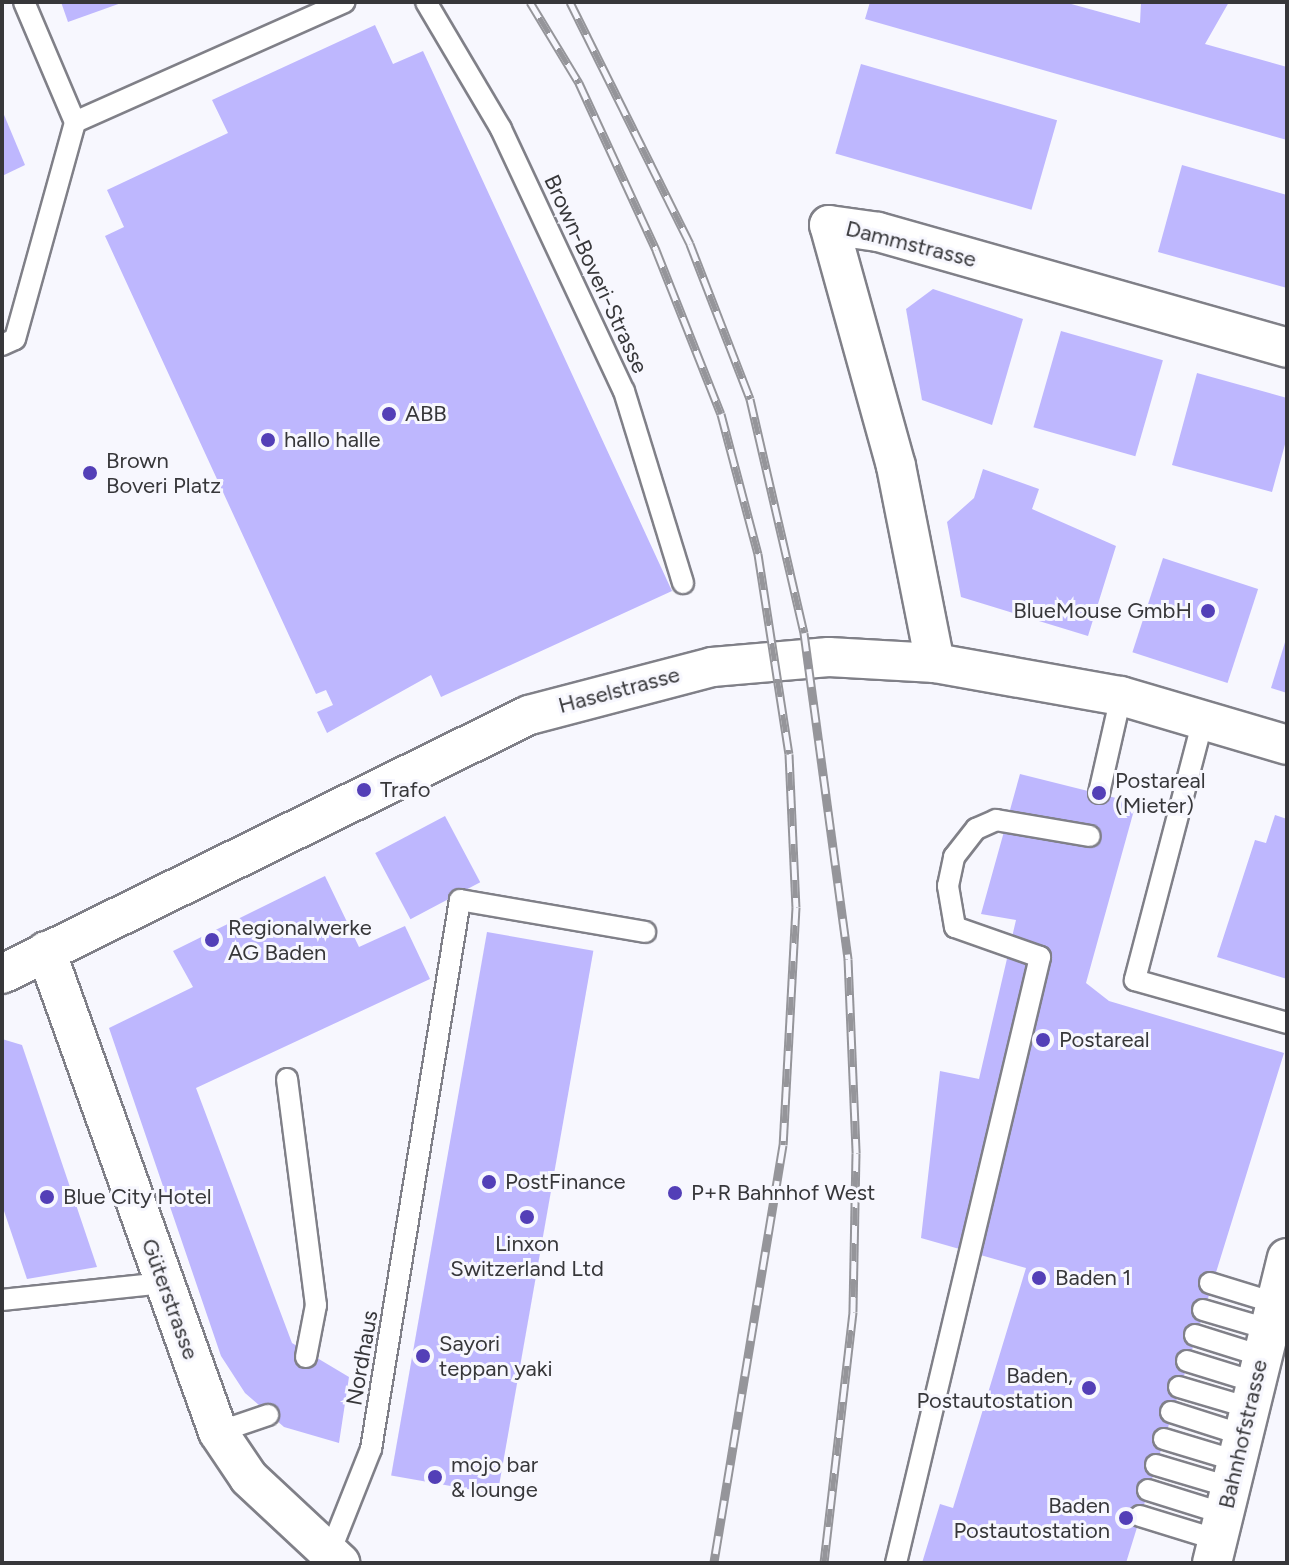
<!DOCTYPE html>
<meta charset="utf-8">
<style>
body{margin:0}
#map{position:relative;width:1289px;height:1565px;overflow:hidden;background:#f7f7fe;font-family:Figtree,sans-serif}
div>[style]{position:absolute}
.building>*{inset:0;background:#beb7fe;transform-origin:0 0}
.roads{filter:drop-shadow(2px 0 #808088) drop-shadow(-2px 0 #808088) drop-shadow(0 2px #808088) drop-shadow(0 -2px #808088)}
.lane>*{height:20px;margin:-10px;padding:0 10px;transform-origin:10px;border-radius:10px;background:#fff}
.street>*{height:38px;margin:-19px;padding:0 19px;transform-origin:19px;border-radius:19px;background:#fff}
.rail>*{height:9px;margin-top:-4.5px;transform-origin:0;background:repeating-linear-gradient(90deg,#f7f7fe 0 18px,#95959a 0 36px);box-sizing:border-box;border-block:2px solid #95959a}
.dots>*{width:22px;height:22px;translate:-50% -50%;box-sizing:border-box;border:4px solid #f7f7fe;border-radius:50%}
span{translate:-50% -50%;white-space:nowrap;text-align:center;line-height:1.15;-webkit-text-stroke:6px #f7f7fe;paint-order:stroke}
.street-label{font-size:22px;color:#37373a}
.poi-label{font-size:22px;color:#37373a}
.left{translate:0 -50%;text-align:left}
.right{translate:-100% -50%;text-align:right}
.frame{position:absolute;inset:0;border:4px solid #37373a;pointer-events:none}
</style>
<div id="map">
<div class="building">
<div style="clip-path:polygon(61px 2px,124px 2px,68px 22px)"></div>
<div style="clip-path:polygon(870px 2px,1064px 2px,1140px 23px,1141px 2px,1229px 2px,1205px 44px,1287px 67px,1287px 140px,865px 19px)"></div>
<div style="clip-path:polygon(375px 25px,393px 64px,423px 51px,672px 591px,441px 697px,431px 675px,327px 733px,317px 712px,333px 705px,326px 690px,316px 694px,105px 236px,124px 227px,107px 190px,228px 133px,212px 100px)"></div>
<div style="left:861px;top:64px;width:204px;height:93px;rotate:16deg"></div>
<div style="clip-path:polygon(2px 110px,25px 165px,2px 176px)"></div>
<div style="clip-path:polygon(1182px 165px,1287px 195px,1287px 288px,1158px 252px)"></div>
<div style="clip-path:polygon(933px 289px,1023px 319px,992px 425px,922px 400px,906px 309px)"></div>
<div style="left:1061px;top:331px;width:106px;height:100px;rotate:16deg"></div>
<div style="clip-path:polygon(1197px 373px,1287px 398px,1287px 437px,1272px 492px,1172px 465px)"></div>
<div style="clip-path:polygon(983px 469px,1039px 489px,1032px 509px,1116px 546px,1088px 636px,961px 597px,947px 522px,974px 498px)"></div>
<div style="left:1163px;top:558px;width:100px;height:99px;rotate:18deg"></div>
<div style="clip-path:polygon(1286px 639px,1287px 639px,1287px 693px,1271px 688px)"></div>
<div style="clip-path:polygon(1020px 774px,1136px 803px,1086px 983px,1109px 1001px,1284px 1053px,1126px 1563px,922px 1563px,940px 1504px,953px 1508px,1026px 1268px,921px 1238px,940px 1071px,979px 1079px,1016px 920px,981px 914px)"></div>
<div style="clip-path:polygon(1275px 815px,1287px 819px,1287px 979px,1217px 957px,1255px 840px,1266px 843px)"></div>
<div style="left:445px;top:816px;width:75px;height:79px;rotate:62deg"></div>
<div style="clip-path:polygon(325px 876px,359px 947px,405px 926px,430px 979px,196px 1088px,292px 1343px,349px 1377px,339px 1443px,284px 1427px,245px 1393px,221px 1356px,109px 1028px,193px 987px,173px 951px)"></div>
<div style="left:487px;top:932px;width:108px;height:552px;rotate:10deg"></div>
<div style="clip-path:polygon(2px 1039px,22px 1045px,97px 1267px,27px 1279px,2px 1205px)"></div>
</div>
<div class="roads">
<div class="lane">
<div style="left:24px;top:2px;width:130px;rotate:67deg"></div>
<div style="left:75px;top:122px;width:295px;rotate:-24deg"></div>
<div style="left:426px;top:2px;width:147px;rotate:59.4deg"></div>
<div style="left:501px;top:129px;width:289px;rotate:64.9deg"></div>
<div style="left:624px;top:391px;width:201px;rotate:72.9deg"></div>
<div style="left:2px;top:345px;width:14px;rotate:-25deg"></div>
<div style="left:15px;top:339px;width:225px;rotate:-74.5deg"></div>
<div style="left:1203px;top:720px;width:269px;rotate:104.7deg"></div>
<div style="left:1135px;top:980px;width:158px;rotate:15.8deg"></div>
<div style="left:1099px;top:793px;width:99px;rotate:-77.2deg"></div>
<div style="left:287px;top:1079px;width:228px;rotate:82.7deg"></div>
<div style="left:316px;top:1305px;width:53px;rotate:100.9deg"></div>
<div style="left:1210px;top:1283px;width:68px;rotate:17.1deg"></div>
<div style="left:2px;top:1300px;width:162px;rotate:-6deg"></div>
<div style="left:1203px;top:1310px;width:68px;rotate:16.3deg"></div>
<div style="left:1195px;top:1335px;width:70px;rotate:17.4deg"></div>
<div style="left:1187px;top:1361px;width:71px;rotate:17.2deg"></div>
<div style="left:1179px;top:1387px;width:74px;rotate:16.5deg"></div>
<div style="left:1171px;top:1412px;width:76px;rotate:17.7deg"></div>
<div style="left:218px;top:1432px;width:53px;rotate:-18.8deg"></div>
<div style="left:1164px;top:1439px;width:76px;rotate:16.8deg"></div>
<div style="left:1156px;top:1465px;width:77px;rotate:16.6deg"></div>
<div style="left:1148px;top:1490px;width:81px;rotate:17.3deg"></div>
<div style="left:1140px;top:1516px;width:82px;rotate:17.1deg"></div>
<div style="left:330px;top:1552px;width:111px;rotate:-68.3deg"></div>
<div style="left:371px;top:1449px;width:556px;rotate:-80.79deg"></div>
<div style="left:460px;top:900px;width:188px;rotate:9.8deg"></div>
<div style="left:896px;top:1563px;width:623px;rotate:-76.63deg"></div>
<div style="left:1040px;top:957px;width:90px;rotate:-160.6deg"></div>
<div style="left:955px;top:927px;width:42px;rotate:-99.7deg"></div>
<div style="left:948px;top:886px;width:30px;rotate:-78deg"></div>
<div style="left:954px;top:857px;width:36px;rotate:-52deg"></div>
<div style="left:976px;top:829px;width:22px;rotate:-24deg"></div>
<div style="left:996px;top:820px;width:95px;rotate:9.7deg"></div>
</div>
<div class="street">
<div style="left:935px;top:663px;width:201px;rotate:-101.2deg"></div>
<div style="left:896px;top:466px;width:250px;rotate:-105.5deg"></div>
<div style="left:829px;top:225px;width:49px;rotate:8.1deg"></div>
<div style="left:878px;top:232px;width:425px;rotate:15.8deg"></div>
<div style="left:46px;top:951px;width:511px;rotate:70.32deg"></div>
<div style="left:218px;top:1432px;width:55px;rotate:56deg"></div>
<div style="left:249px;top:1478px;width:125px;rotate:43deg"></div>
<div style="left:2px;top:974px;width:587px;rotate:-26.17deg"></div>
<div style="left:529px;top:715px;width:189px;rotate:-14.7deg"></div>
<div style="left:712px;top:667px;width:117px;rotate:-4.9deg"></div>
<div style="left:829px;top:657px;width:106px;rotate:3.2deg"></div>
<div style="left:935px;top:663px;width:189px;rotate:10.1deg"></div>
<div style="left:1121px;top:696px;width:173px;rotate:16.4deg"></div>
<div style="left:1212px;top:1563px;width:314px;rotate:-76.2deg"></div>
</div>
</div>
<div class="rail">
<div style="left:530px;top:2px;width:95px;rotate:58.8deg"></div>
<div style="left:579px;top:83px;width:184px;rotate:65.2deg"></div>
<div style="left:656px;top:250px;width:176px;rotate:68.4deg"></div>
<div style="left:721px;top:414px;width:145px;rotate:75.2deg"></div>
<div style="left:758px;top:554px;width:202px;rotate:81.2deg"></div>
<div style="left:789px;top:754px;width:153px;rotate:87.4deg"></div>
<div style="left:796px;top:907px;width:238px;rotate:93.1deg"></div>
<div style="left:783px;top:1145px;width:424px;rotate:99.4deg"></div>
<div style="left:570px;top:2px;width:270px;rotate:63.6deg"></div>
<div style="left:690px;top:244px;width:166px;rotate:68.8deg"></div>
<div style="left:750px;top:399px;width:240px;rotate:77deg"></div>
<div style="left:804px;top:633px;width:329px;rotate:82.3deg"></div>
<div style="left:848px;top:959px;width:194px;rotate:87.6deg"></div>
<div style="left:856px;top:1153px;width:159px;rotate:91.1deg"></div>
<div style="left:853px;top:1312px;width:253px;rotate:96.6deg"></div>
</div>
<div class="dots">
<div style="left:389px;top:414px;background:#533fb7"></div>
<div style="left:268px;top:440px;background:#533fb7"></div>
<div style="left:90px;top:473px;background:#533fb7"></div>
<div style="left:1208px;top:611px;background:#533fb7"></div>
<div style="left:364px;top:790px;background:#533fb7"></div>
<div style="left:1099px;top:793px;background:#533fb7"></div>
<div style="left:212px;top:940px;background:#533fb7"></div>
<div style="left:1043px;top:1040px;background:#533fb7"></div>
<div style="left:489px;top:1182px;background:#533fb7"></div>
<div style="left:675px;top:1193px;background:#533fb7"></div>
<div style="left:47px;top:1197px;background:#533fb7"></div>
<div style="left:527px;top:1217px;background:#533fb7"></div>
<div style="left:1039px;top:1278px;background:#533fb7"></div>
<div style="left:423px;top:1356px;background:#533fb7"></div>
<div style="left:1089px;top:1388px;background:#533fb7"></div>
<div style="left:435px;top:1477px;background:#533fb7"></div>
<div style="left:1126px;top:1518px;background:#533fb7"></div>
</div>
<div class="street-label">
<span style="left:911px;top:244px;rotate:14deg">Dammstrasse</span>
<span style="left:596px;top:274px;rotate:65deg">Brown-Boveri-Strasse</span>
<span style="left:619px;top:690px;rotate:-15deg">Haselstrasse</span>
<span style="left:170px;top:1299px;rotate:70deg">Güterstrasse</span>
<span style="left:362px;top:1358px;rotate:-80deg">Nordhaus</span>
<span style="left:1243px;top:1434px;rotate:-77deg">Bahnhofstrasse</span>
</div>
<div class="poi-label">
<span class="left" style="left:405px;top:414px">ABB</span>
<span class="left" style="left:284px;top:440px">hallo halle</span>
<span class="left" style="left:106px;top:473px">Brown<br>Boveri Platz</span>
<span class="right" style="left:1192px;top:611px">BlueMouse GmbH</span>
<span class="left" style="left:1115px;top:793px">Postareal<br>(Mieter)</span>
<span class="left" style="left:380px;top:790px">Trafo</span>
<span class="left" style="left:228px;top:940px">Regionalwerke<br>AG Baden</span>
<span class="left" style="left:1059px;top:1040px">Postareal</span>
<span class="left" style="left:505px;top:1182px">PostFinance</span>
<span class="left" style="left:691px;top:1193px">P+R Bahnhof West</span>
<span class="left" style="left:63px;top:1197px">Blue City Hotel</span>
<span style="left:527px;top:1256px">Linxon<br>Switzerland Ltd</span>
<span class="left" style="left:1055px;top:1278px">Baden 1</span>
<span class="left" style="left:439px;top:1356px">Sayori<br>teppan yaki</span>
<span class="right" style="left:1073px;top:1388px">Baden,<br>Postautostation</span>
<span class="left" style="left:451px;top:1477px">mojo bar<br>&amp; lounge</span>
<span class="right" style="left:1110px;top:1518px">Baden<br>Postautostation</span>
</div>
<div class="frame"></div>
</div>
